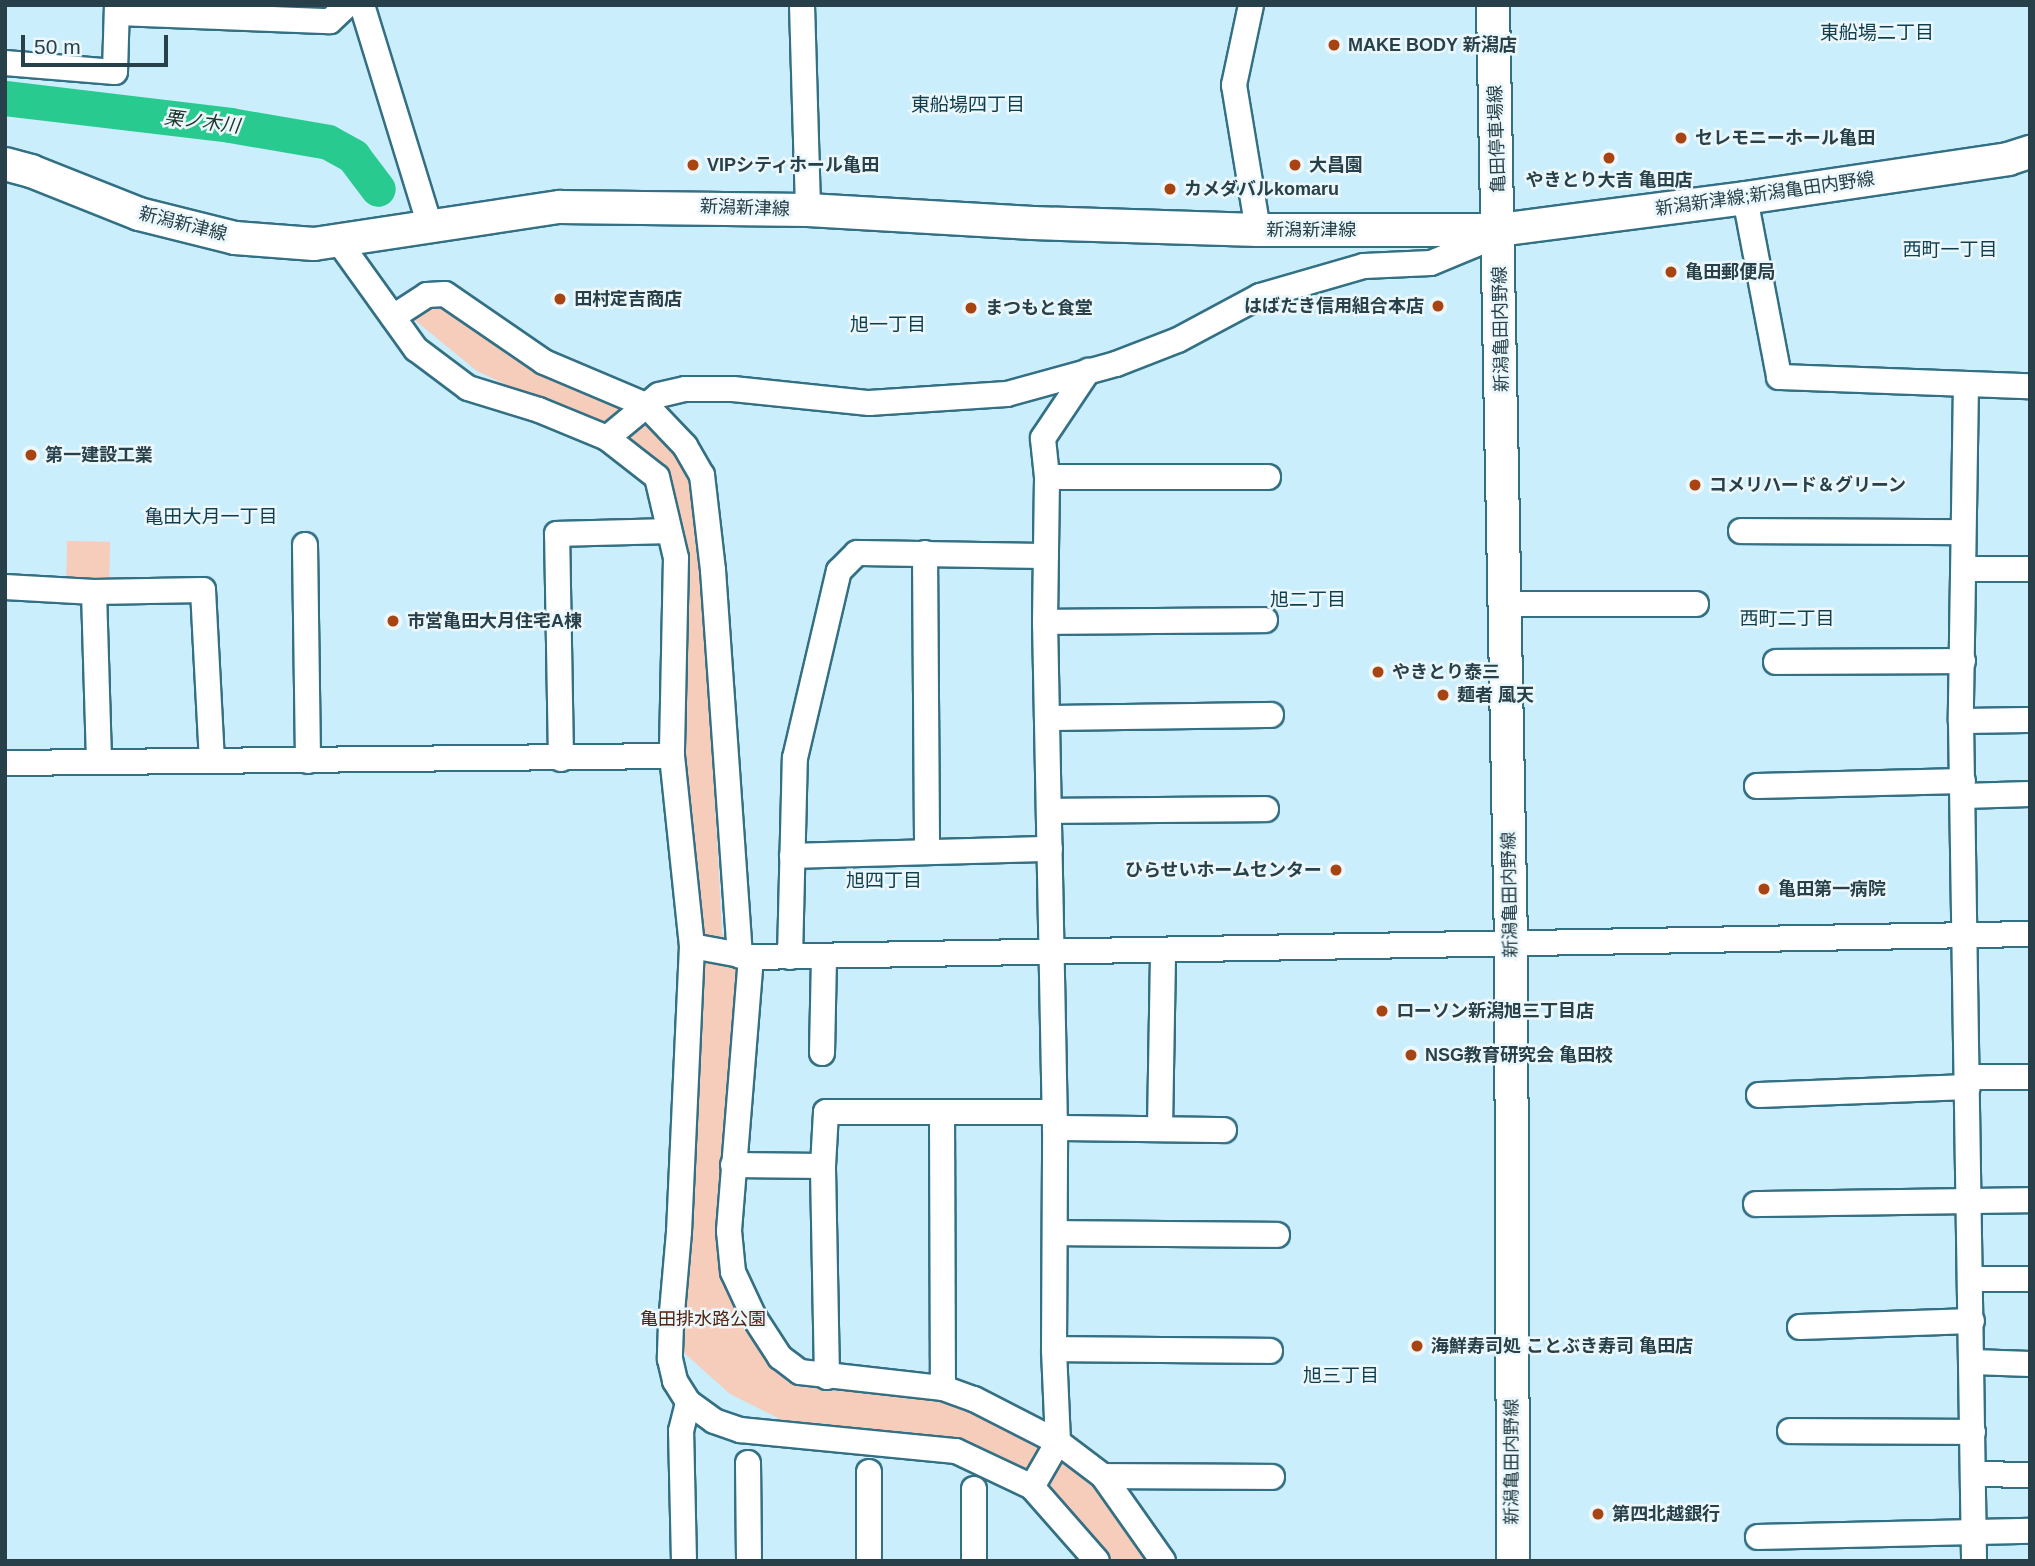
<!DOCTYPE html>
<meta charset="utf-8">
<style>
body{margin:0}
#map{position:relative;width:2035px;height:1566px;overflow:hidden;background:#caeefc;font-family:Arial,"Noto Sans JP",sans-serif}
div>[style]{position:absolute}
.green>*{inset:0;background:#f6ccbb;transform-origin:0 0}
.river>*{height:35px;margin:-17.5px;padding:0 17.5px;transform-origin:17.5px;border-radius:17.5px;background:#29ca8f}
.roads{filter:drop-shadow(2px 0 #347084) drop-shadow(-2px 0 #347084) drop-shadow(0 2px #347084) drop-shadow(0 -2px #347084)}
.minor>*{height:24px;margin:-12px;padding:0 12px;transform-origin:12px;border-radius:12px;background:#fff}
.major>*{height:32px;margin:-16px;padding:0 16px;transform-origin:16px;border-radius:16px;background:#fff}
.dots>*{width:19px;height:19px;translate:-50% -50%;box-sizing:border-box;border:4px solid #ebf7fb;border-radius:50%}
span{translate:-50% -50%;white-space:nowrap;text-align:center;line-height:1.15;-webkit-text-stroke:5px #ebf7fb;paint-order:stroke}
.poi-label{font-size:18px;color:#274049;font-weight:700}
.left{translate:0 -50%;text-align:left}
.right{translate:-100% -50%;text-align:right}
.street-label{font-size:18px;color:#274049}
.park-label{font-size:18px;color:#502411}
.neighbourhood-label{font-size:19px;color:#0f3f4e}
.water-label{font-size:19px;color:#20382c;font-style:italic}
.frame{position:absolute;inset:0;border:7px solid #274049;pointer-events:none}
.scale{position:absolute;left:21px;top:35px;width:147px;height:32px;box-sizing:border-box;border:4px solid #274049;border-top:0;padding-left:9px;font-size:21px;line-height:24px;white-space:nowrap;color:#274049;-webkit-text-stroke:5px #ebf7fb;paint-order:stroke}
</style>
<div id="map">
<div class="green">
<div style="clip-path:polygon(427px 303px,449px 304px,649px 419px,698px 479px,722px 933px,741px 981px,730px 1288px,764px 1355px,806px 1383px,966px 1405px,1062px 1458px,1110px 1503px,1150px 1561px,1112px 1561px,1052px 1493px,943px 1441px,788px 1423px,730px 1394px,662px 1333px,674px 1191px,682px 564px,662px 473px,599px 428px,477px 371px,411px 317px)"></div>
<div style="left:67px;top:541px;width:43px;height:41px;rotate:1deg"></div>
</div>
<div class="river">
<div style="left:5px;top:98px;width:227px;rotate:6.8deg"></div>
<div style="left:230px;top:125px;width:99px;rotate:9.8deg"></div>
<div style="left:328px;top:142px;width:29px;rotate:29deg"></div>
<div style="left:353px;top:156px;width:41px;rotate:52.9deg"></div>
</div>
<div class="roads">
<div class="minor">
<div style="left:362px;top:5px;width:231px;rotate:72.9deg"></div>
<div style="left:802px;top:5px;width:205px;rotate:88.3deg"></div>
<div style="left:1251px;top:5px;width:82px;rotate:102deg"></div>
<div style="left:1234px;top:85px;width:147px;rotate:80.6deg"></div>
<div style="left:118px;top:13px;width:212px;rotate:2.2deg"></div>
<div style="left:330px;top:21px;width:23px;rotate:-43deg"></div>
<div style="left:5px;top:63px;width:110px;rotate:4.7deg"></div>
<div style="left:115px;top:72px;width:67px;rotate:-88.3deg"></div>
<div style="left:1745px;top:198px;width:182px;rotate:79.2deg"></div>
<div style="left:1779px;top:377px;width:251px;rotate:2.1deg"></div>
<div style="left:339px;top:242px;width:132px;rotate:54.3deg"></div>
<div style="left:416px;top:349px;width:65px;rotate:36.9deg"></div>
<div style="left:468px;top:388px;width:74px;rotate:17.2deg"></div>
<div style="left:539px;top:410px;width:74px;rotate:22.4deg"></div>
<div style="left:607px;top:438px;width:63px;rotate:38deg"></div>
<div style="left:657px;top:477px;width:83px;rotate:76.8deg"></div>
<div style="left:676px;top:558px;width:198px;rotate:91.2deg"></div>
<div style="left:672px;top:756px;width:191px;rotate:84deg"></div>
<div style="left:692px;top:946px;width:286px;rotate:92.6deg"></div>
<div style="left:679px;top:1232px;width:92px;rotate:95deg"></div>
<div style="left:671px;top:1324px;width:35px;rotate:92deg"></div>
<div style="left:670px;top:1359px;width:23px;rotate:77deg"></div>
<div style="left:675px;top:1381px;width:25px;rotate:58deg"></div>
<div style="left:688px;top:1402px;width:32px;rotate:36deg"></div>
<div style="left:714px;top:1421px;width:28px;rotate:19deg"></div>
<div style="left:740px;top:1430px;width:217px;rotate:5.6deg"></div>
<div style="left:956px;top:1451px;width:84px;rotate:25.3deg"></div>
<div style="left:1032px;top:1487px;width:98px;rotate:48.7deg"></div>
<div style="left:393px;top:317px;width:40px;rotate:-32.9deg"></div>
<div style="left:427px;top:295px;width:18px;rotate:-3deg"></div>
<div style="left:445px;top:294px;width:120px;rotate:34.5deg"></div>
<div style="left:544px;top:362px;width:111px;rotate:22.9deg"></div>
<div style="left:646px;top:405px;width:57px;rotate:46.4deg"></div>
<div style="left:685px;top:446px;width:34px;rotate:60deg"></div>
<div style="left:702px;top:475px;width:96px;rotate:83.4deg"></div>
<div style="left:713px;top:570px;width:387px;rotate:86deg"></div>
<div style="left:1966px;top:384px;width:337px;rotate:90.9deg"></div>
<div style="left:1961px;top:721px;width:840px;rotate:89.11deg"></div>
<div style="left:607px;top:438px;width:67px;rotate:-39.6deg"></div>
<div style="left:659px;top:395px;width:27px;rotate:-13deg"></div>
<div style="left:685px;top:389px;width:48px"></div>
<div style="left:733px;top:389px;width:137px;rotate:5.9deg"></div>
<div style="left:869px;top:403px;width:138px;rotate:-3.7deg"></div>
<div style="left:1007px;top:394px;width:113px;rotate:-15.4deg"></div>
<div style="left:1116px;top:364px;width:66px;rotate:-21.2deg"></div>
<div style="left:1178px;top:340px;width:93px;rotate:-28.2deg"></div>
<div style="left:1260px;top:296px;width:108px;rotate:-16.1deg"></div>
<div style="left:1364px;top:266px;width:67px;rotate:-2.6deg"></div>
<div style="left:1431px;top:263px;width:47px;rotate:-22.7deg"></div>
<div style="left:1474px;top:245px;width:29px;rotate:-31deg"></div>
<div style="left:1047px;top:477px;width:221px"></div>
<div style="left:1741px;top:531px;width:221px;rotate:0.3deg"></div>
<div style="left:305px;top:545px;width:216px;rotate:89.2deg"></div>
<div style="left:925px;top:553px;width:297px;rotate:89.6deg"></div>
<div style="left:1966px;top:569px;width:64px"></div>
<div style="left:5px;top:587px;width:89px;rotate:3.2deg"></div>
<div style="left:94px;top:592px;width:109px;rotate:-1.1deg"></div>
<div style="left:203px;top:590px;width:171px;rotate:87deg"></div>
<div style="left:94px;top:592px;width:170px;rotate:88.3deg"></div>
<div style="left:1505px;top:604px;width:191px"></div>
<div style="left:1045px;top:622px;width:220px;rotate:-0.5deg"></div>
<div style="left:1776px;top:662px;width:187px;rotate:-0.3deg"></div>
<div style="left:1047px;top:718px;width:224px;rotate:-0.8deg"></div>
<div style="left:1961px;top:721px;width:69px;rotate:-0.8deg"></div>
<div style="left:561px;top:759px;width:225px;rotate:-91deg"></div>
<div style="left:557px;top:534px;width:112px;rotate:-1.5deg"></div>
<div style="left:5px;top:763px;width:667px;rotate:-0.6deg"></div>
<div style="left:1757px;top:786px;width:206px;rotate:-1.4deg"></div>
<div style="left:1963px;top:796px;width:67px;rotate:-1.7deg"></div>
<div style="left:1049px;top:811px;width:217px;rotate:-0.5deg"></div>
<div style="left:792px;top:856px;width:258px;rotate:-1.6deg"></div>
<div style="left:692px;top:946px;width:60px;rotate:10.6deg"></div>
<div style="left:751px;top:957px;width:1279px;rotate:-1.03deg"></div>
<div style="left:751px;top:957px;width:275px;rotate:94.6deg"></div>
<div style="left:729px;top:1231px;width:41px;rotate:84.4deg"></div>
<div style="left:733px;top:1272px;width:50px;rotate:65deg"></div>
<div style="left:754px;top:1317px;width:48px;rotate:57deg"></div>
<div style="left:780px;top:1357px;width:25px;rotate:37deg"></div>
<div style="left:800px;top:1372px;width:144px;rotate:6.4deg"></div>
<div style="left:943px;top:1388px;width:33px;rotate:20deg"></div>
<div style="left:974px;top:1399px;width:94px;rotate:27.1deg"></div>
<div style="left:1058px;top:1442px;width:56px;rotate:37.1deg"></div>
<div style="left:1103px;top:1476px;width:104px;rotate:54.8deg"></div>
<div style="left:790px;top:957px;width:199px;rotate:-88.6deg"></div>
<div style="left:795px;top:758px;width:192px;rotate:-76.8deg"></div>
<div style="left:839px;top:571px;width:25px;rotate:-45deg"></div>
<div style="left:857px;top:553px;width:189px;rotate:0.9deg"></div>
<div style="left:822px;top:1053px;width:97px;rotate:-88.8deg"></div>
<div style="left:1968px;top:1077px;width:62px"></div>
<div style="left:1759px;top:1095px;width:209px;rotate:-2.2deg"></div>
<div style="left:942px;top:1113px;width:275px;rotate:89.8deg"></div>
<div style="left:1055px;top:1128px;width:169px;rotate:0.7deg"></div>
<div style="left:1160px;top:1128px;width:177px;rotate:-89deg"></div>
<div style="left:733px;top:1165px;width:90px;rotate:0.6deg"></div>
<div style="left:1756px;top:1204px;width:274px;rotate:-0.8deg"></div>
<div style="left:1056px;top:1233px;width:221px;rotate:0.5deg"></div>
<div style="left:1971px;top:1279px;width:59px"></div>
<div style="left:1800px;top:1327px;width:172px;rotate:-2deg"></div>
<div style="left:1054px;top:1349px;width:216px;rotate:0.5deg"></div>
<div style="left:1973px;top:1362px;width:57px;rotate:2deg"></div>
<div style="left:827px;top:1377px;width:211px;rotate:-91.1deg"></div>
<div style="left:823px;top:1166px;width:54px;rotate:-86.8deg"></div>
<div style="left:826px;top:1112px;width:228px"></div>
<div style="left:1790px;top:1431px;width:183px;rotate:0.3deg"></div>
<div style="left:748px;top:1463px;width:98px;rotate:89.4deg"></div>
<div style="left:869px;top:1472px;width:89px;rotate:90deg"></div>
<div style="left:1974px;top:1474px;width:56px;rotate:1deg"></div>
<div style="left:1103px;top:1476px;width:169px;rotate:0.3deg"></div>
<div style="left:1032px;top:1487px;width:52px;rotate:-60deg"></div>
<div style="left:1058px;top:1442px;width:93px;rotate:-92.5deg"></div>
<div style="left:1054px;top:1349px;width:221px;rotate:-89.7deg"></div>
<div style="left:1055px;top:1128px;width:506px;rotate:-91.13deg"></div>
<div style="left:1045px;top:622px;width:145px;rotate:-89.2deg"></div>
<div style="left:1047px;top:477px;width:39px;rotate:-96deg"></div>
<div style="left:1043px;top:438px;width:81px;rotate:-56.1deg"></div>
<div style="left:1758px;top:1537px;width:272px;rotate:-1.3deg"></div>
<div style="left:684px;top:1561px;width:130px;rotate:-91.3deg"></div>
<div style="left:681px;top:1431px;width:30px;rotate:-76deg"></div>
<div style="left:974px;top:1561px;width:72px;rotate:-90deg"></div>
</div>
<div class="major">
<div style="left:1493px;top:5px;width:940px;rotate:88.9deg"></div>
<div style="left:1511px;top:945px;width:616px;rotate:89.81deg"></div>
<div style="left:5px;top:164px;width:27px;rotate:15deg"></div>
<div style="left:31px;top:171px;width:116px;rotate:21.7deg"></div>
<div style="left:139px;top:214px;width:99px;rotate:14deg"></div>
<div style="left:235px;top:238px;width:79px;rotate:4.3deg"></div>
<div style="left:314px;top:244px;width:249px;rotate:-8.6deg"></div>
<div style="left:560px;top:207px;width:248px;rotate:0.7deg"></div>
<div style="left:808px;top:210px;width:225px;rotate:3.3deg"></div>
<div style="left:1033px;top:223px;width:225px;rotate:1.8deg"></div>
<div style="left:1258px;top:230px;width:241px"></div>
<div style="left:1499px;top:230px;width:248px;rotate:-7.4deg"></div>
<div style="left:1745px;top:198px;width:266px;rotate:-8.4deg"></div>
<div style="left:2008px;top:159px;width:23px;rotate:-18deg"></div>
</div>
</div>
<div class="dots">
<div style="left:1334px;top:45px;background:#a84411"></div>
<div style="left:1681px;top:138px;background:#a84411"></div>
<div style="left:1609px;top:158px;background:#a84411"></div>
<div style="left:693px;top:165px;background:#a84411"></div>
<div style="left:1295px;top:165px;background:#a84411"></div>
<div style="left:1170px;top:189px;background:#a84411"></div>
<div style="left:1671px;top:272px;background:#a84411"></div>
<div style="left:560px;top:299px;background:#a84411"></div>
<div style="left:1438px;top:306px;background:#a84411"></div>
<div style="left:971px;top:308px;background:#a84411"></div>
<div style="left:31px;top:455px;background:#a84411"></div>
<div style="left:1695px;top:485px;background:#a84411"></div>
<div style="left:393px;top:621px;background:#a84411"></div>
<div style="left:1378px;top:672px;background:#a84411"></div>
<div style="left:1443px;top:695px;background:#a84411"></div>
<div style="left:1336px;top:870px;background:#a84411"></div>
<div style="left:1764px;top:889px;background:#a84411"></div>
<div style="left:1382px;top:1011px;background:#a84411"></div>
<div style="left:1411px;top:1055px;background:#a84411"></div>
<div style="left:1417px;top:1346px;background:#a84411"></div>
<div style="left:1598px;top:1514px;background:#a84411"></div>
</div>
<div class="poi-label">
<span class="left" style="left:1348px;top:45px">MAKE BODY 新潟店</span>
<span class="left" style="left:1695px;top:138px">セレモニーホール亀田</span>
<span class="left" style="left:707px;top:165px">VIPシティホール亀田</span>
<span class="left" style="left:1309px;top:165px">大昌園</span>
<span style="left:1609px;top:180px">やきとり大吉 亀田店</span>
<span class="left" style="left:1184px;top:189px">カメダバルkomaru</span>
<span class="left" style="left:1685px;top:272px">亀田郵便局</span>
<span class="left" style="left:574px;top:299px">田村定吉商店</span>
<span class="right" style="left:1424px;top:306px">はばたき信用組合本店</span>
<span class="left" style="left:985px;top:308px">まつもと食堂</span>
<span class="left" style="left:45px;top:455px">第一建設工業</span>
<span class="left" style="left:1709px;top:485px">コメリハード＆グリーン</span>
<span class="left" style="left:407px;top:621px">市営亀田大月住宅A棟</span>
<span class="left" style="left:1392px;top:672px">やきとり泰三</span>
<span class="left" style="left:1457px;top:695px">麺者 風天</span>
<span class="right" style="left:1322px;top:870px">ひらせいホームセンター</span>
<span class="left" style="left:1778px;top:889px">亀田第一病院</span>
<span class="left" style="left:1396px;top:1011px">ローソン新潟旭三丁目店</span>
<span class="left" style="left:1425px;top:1055px">NSG教育研究会 亀田校</span>
<span class="left" style="left:1431px;top:1346px">海鮮寿司処 ことぶき寿司 亀田店</span>
<span class="left" style="left:1612px;top:1514px">第四北越銀行</span>
</div>
<div class="street-label">
<span style="left:1497px;top:139px;rotate:-92deg">亀田停車場線</span>
<span style="left:1765px;top:194px;rotate:-8deg">新潟新津線;新潟亀田内野線</span>
<span style="left:745px;top:208px;rotate:2deg">新潟新津線</span>
<span style="left:183px;top:224px;rotate:14deg">新潟新津線</span>
<span style="left:1311px;top:230px">新潟新津線</span>
<span style="left:1501px;top:329px;rotate:-91deg">新潟亀田内野線</span>
<span style="left:1510px;top:895px;rotate:-91deg">新潟亀田内野線</span>
<span style="left:1512px;top:1462px;rotate:-90deg">新潟亀田内野線</span>
</div>
<div class="park-label">
<span style="left:703px;top:1319px">亀田排水路公園</span>
</div>
<div class="neighbourhood-label">
<span style="left:1877px;top:33px">東船場二丁目</span>
<span style="left:968px;top:105px">東船場四丁目</span>
<span style="left:1950px;top:250px">西町一丁目</span>
<span style="left:888px;top:325px">旭一丁目</span>
<span style="left:211px;top:517px">亀田大月一丁目</span>
<span style="left:1308px;top:600px">旭二丁目</span>
<span style="left:1787px;top:619px">西町二丁目</span>
<span style="left:884px;top:881px">旭四丁目</span>
<span style="left:1341px;top:1376px">旭三丁目</span>
</div>
<div class="water-label">
<span style="left:202px;top:122px;rotate:7deg">栗ノ木川</span>
</div>
<div class="frame"></div>
<div class="scale">50 m</div>
</div>
